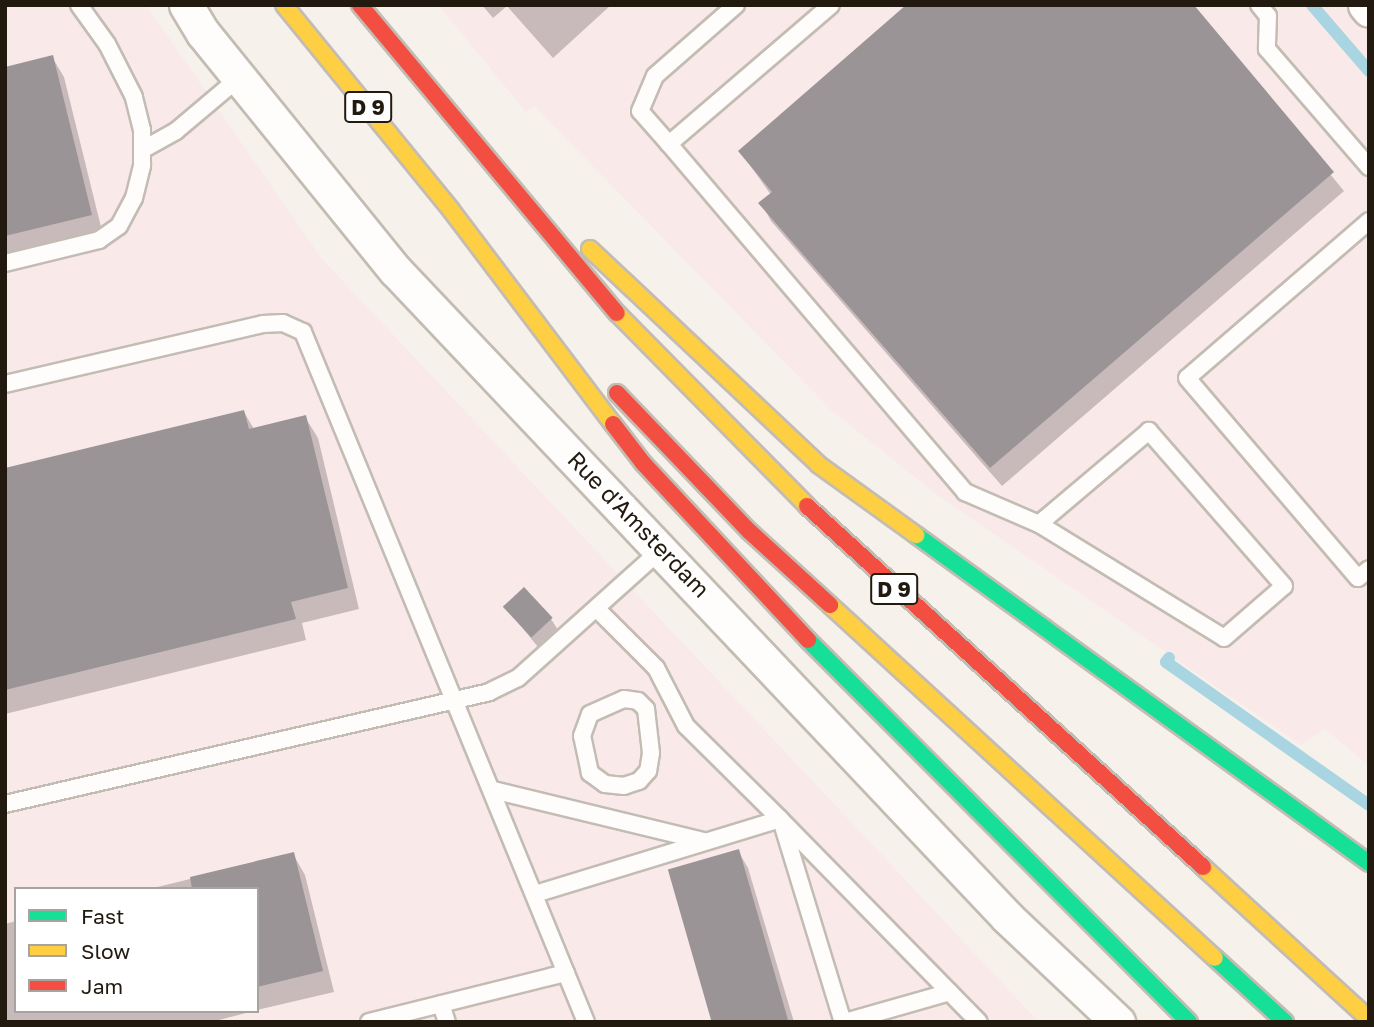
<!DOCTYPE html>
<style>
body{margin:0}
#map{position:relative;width:1374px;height:1027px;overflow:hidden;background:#f7f1eb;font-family:"Golos Text",sans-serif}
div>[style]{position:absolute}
.industrial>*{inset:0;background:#fae9e9}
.shadow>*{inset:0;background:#0003}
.stream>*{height:12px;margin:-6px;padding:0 6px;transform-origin:6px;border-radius:6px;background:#a8d5e1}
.building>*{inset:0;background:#9b9496;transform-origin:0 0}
.roads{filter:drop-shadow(2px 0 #c3bcb3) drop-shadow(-2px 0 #c3bcb3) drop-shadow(0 2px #c3bcb3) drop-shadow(0 -2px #c3bcb3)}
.lane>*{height:16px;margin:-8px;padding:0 8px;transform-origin:8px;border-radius:8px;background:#fefdfc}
.street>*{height:33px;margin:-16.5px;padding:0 16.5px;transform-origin:16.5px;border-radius:16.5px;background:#fefdfc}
.fast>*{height:16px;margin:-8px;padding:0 8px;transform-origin:8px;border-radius:8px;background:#16e098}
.slow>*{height:16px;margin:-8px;padding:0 8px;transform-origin:8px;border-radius:8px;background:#ffcf43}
.jam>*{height:16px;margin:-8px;padding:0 8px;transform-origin:8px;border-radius:8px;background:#f24e42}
span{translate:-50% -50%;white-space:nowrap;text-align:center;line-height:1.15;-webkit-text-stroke:7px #fff;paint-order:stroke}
.shield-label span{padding:2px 5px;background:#fff;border:2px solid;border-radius:5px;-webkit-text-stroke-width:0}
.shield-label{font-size:21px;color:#231a0f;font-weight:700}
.street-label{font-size:23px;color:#231a0f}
.frame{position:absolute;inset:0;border:7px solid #231a0f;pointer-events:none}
.legend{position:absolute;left:14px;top:887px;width:245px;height:126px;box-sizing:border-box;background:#fff;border:2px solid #a7a39f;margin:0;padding:9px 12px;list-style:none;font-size:21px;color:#231a0f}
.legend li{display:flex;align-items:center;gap:14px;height:35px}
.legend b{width:35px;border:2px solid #a7a39f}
</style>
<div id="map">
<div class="industrial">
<div style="clip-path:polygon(evenodd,5px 5px,146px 5px,322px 259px,1039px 1022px,5px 1022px,5px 5px,16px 889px,257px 889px,257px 1011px,16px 1011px,16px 889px)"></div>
<div style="clip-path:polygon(438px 5px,1369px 5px,1369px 766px,1325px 729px,1301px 745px,940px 497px,832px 411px,534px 106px,526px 112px)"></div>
</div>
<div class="shadow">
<div style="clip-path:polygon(482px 5px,611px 5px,553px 58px,507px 6px,493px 18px)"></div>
<div style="clip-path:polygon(1192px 5px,1344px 191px,1002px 486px,771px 221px,761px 203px,771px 195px,740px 151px)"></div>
<div style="clip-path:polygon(52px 57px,64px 77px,103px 235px,5px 258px,5px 69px)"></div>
<div style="clip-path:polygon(244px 412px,254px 429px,305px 417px,318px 438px,359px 609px,302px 623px,306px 640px,5px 714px,5px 470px)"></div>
<div style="clip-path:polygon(506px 608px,551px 619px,558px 630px,538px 647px)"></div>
<div style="clip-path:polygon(738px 851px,748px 868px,794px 1022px,715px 1022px)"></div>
<div style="clip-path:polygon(293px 854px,305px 875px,334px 992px,257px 1010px,257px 889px,149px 889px)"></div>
<div style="clip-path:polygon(16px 921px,16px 1011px,254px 1011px,211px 1022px,5px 1022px,5px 924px)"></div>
</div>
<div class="stream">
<div style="left:1312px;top:5px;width:87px;rotate:49.2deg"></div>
<div style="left:1169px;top:658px;width:5px;rotate:127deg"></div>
<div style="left:1166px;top:662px;width:248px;rotate:35.2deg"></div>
</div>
<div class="building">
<div style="clip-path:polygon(906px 5px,1194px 5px,1334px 172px,990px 468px,758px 203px,772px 192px,738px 151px)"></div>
<div style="clip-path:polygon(53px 55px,92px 215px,5px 236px,5px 67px)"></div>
<div style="clip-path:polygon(244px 410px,249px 429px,306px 415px,348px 588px,291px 602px,296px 619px,5px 690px,5px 468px)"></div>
<div style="left:524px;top:587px;width:42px;height:29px;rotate:47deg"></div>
<div style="left:739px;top:849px;width:180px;height:74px;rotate:74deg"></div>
<div style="clip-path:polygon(294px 852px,323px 971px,257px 987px,257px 889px,192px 889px,190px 877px)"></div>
</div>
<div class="roads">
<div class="lane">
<div style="left:736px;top:5px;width:108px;rotate:138.8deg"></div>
<div style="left:655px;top:76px;width:38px;rotate:113deg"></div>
<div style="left:640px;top:111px;width:44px;rotate:48.7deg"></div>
<div style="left:669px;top:144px;width:213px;rotate:-40.6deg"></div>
<div style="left:1259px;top:5px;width:14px;rotate:51deg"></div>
<div style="left:1268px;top:16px;width:33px;rotate:92deg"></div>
<div style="left:1267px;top:49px;width:156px;rotate:49.2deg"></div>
<div style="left:669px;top:144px;width:457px;rotate:49.6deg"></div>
<div style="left:965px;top:492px;width:81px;rotate:23.4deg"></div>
<div style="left:1039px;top:524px;width:217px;rotate:31.6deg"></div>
<div style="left:1224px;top:638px;width:79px;rotate:-40.9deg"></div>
<div style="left:1284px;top:586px;width:206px;rotate:-131.1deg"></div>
<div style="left:1149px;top:431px;width:144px;rotate:139.8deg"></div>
<div style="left:142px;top:150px;width:39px;rotate:-29deg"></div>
<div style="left:176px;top:131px;width:82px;rotate:-40.1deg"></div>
<div style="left:1369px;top:221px;width:240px;rotate:139.2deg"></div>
<div style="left:1187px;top:378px;width:263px;rotate:49.5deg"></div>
<div style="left:1358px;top:578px;width:14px;rotate:-39deg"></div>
<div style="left:5px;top:263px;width:97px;rotate:-13.7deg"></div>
<div style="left:99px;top:240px;width:24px;rotate:-35deg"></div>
<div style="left:119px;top:226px;width:32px;rotate:-62deg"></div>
<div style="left:134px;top:198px;width:34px;rotate:-76deg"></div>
<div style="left:142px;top:165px;width:35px;rotate:-90deg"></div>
<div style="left:142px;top:130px;width:34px;rotate:-104deg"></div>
<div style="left:134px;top:97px;width:59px;rotate:-117deg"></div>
<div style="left:107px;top:44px;width:48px;rotate:-125.7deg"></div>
<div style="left:5px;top:384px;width:265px;rotate:-13.1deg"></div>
<div style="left:263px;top:324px;width:20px;rotate:-3deg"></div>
<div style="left:283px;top:323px;width:22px;rotate:24deg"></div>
<div style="left:303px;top:332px;width:746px;rotate:67.7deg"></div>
<div style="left:624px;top:699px;width:14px;rotate:8deg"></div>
<div style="left:638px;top:701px;width:11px;rotate:45deg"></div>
<div style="left:646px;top:709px;width:44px;rotate:83.5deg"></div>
<div style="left:651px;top:753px;width:18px;rotate:99deg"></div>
<div style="left:648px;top:771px;width:13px;rotate:132deg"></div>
<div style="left:639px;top:781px;width:16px;rotate:162deg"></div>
<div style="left:624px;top:786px;width:19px;rotate:-174deg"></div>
<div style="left:605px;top:784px;width:19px;rotate:-144deg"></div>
<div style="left:590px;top:773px;width:38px;rotate:-102deg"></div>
<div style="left:582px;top:736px;width:23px;rotate:-70deg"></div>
<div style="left:590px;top:714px;width:37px;rotate:-24deg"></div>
<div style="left:493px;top:790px;width:217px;rotate:13.6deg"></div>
<div style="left:5px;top:804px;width:497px;rotate:-13deg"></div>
<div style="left:489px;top:692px;width:32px;rotate:-26deg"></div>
<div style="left:518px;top:678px;width:193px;rotate:-41.9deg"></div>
<div style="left:780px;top:819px;width:284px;rotate:45.6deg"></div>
<div style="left:782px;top:823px;width:208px;rotate:73deg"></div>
<div style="left:535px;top:894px;width:256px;rotate:-17deg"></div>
<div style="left:780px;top:819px;width:132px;rotate:-135.3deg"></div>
<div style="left:686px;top:726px;width:65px;rotate:-117.3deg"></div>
<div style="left:656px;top:668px;width:83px;rotate:-135deg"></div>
<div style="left:441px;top:1004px;width:19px;rotate:72deg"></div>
<div style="left:369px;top:1022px;width:203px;rotate:-14deg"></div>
<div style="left:845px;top:1022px;width:109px;rotate:-15.9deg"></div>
</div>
<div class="street">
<div style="left:186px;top:5px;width:33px;rotate:59deg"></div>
<div style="left:203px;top:33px;width:306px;rotate:51deg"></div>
<div style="left:396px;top:271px;width:889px;rotate:46.59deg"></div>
<div style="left:1007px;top:917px;width:153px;rotate:43.4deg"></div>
<div style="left:1365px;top:5px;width:6px;rotate:51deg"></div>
</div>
<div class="fast">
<div style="left:916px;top:535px;width:559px;rotate:35.91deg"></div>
<div style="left:808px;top:640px;width:540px;rotate:45.08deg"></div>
<div style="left:1215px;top:958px;width:95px;rotate:42.4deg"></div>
</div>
<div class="slow">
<div style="left:284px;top:5px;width:264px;rotate:50.8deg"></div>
<div style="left:451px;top:210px;width:268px;rotate:52.9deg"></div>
<div style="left:590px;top:249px;width:315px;rotate:43.3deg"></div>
<div style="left:819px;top:465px;width:120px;rotate:35.8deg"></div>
<div style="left:617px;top:313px;width:271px;rotate:45.4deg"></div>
<div style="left:830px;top:605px;width:522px;rotate:42.52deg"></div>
<div style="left:1203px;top:867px;width:225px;rotate:42.5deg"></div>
</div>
<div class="jam">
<div style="left:360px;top:5px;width:401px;rotate:50.2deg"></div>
<div style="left:617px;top:393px;width:191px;rotate:46.3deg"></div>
<div style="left:749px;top:531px;width:110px;rotate:42.4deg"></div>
<div style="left:613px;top:424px;width:49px;rotate:52.4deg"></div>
<div style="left:643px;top:463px;width:242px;rotate:47deg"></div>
<div style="left:807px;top:506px;width:536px;rotate:42.35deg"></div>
</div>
</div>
<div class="shield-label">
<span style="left:368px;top:107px">D 9</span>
<span style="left:894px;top:589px">D 9</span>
</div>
<div class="street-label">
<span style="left:639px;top:524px;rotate:46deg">Rue d'Amsterdam</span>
</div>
<div class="frame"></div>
<ul class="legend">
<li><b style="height:9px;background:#16e098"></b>Fast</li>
<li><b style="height:9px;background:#ffcf43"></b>Slow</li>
<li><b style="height:9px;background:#f24e42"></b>Jam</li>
</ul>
</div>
